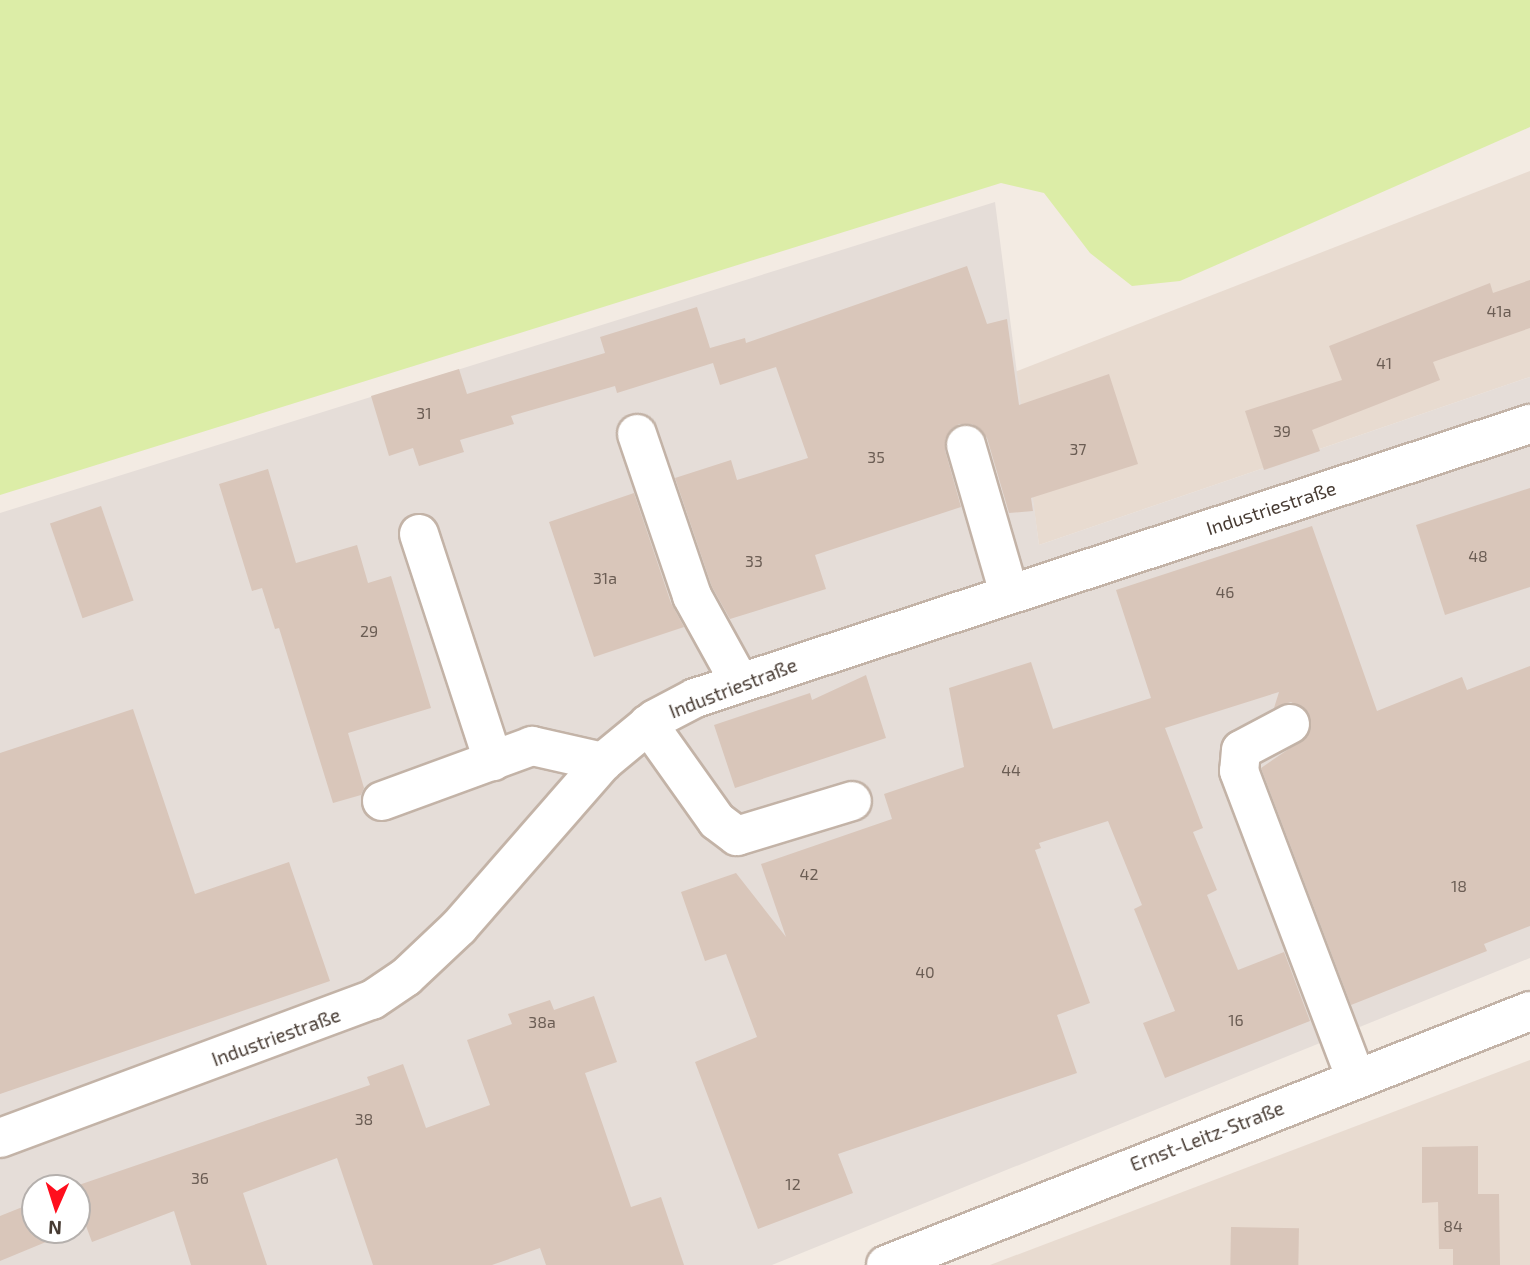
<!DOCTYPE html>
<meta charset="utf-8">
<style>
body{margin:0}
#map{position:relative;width:1530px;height:1265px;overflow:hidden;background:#f3ebe3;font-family:"Exo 2",sans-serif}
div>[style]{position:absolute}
.residential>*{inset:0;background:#e8dbd0}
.industrial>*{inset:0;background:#e5ddd8}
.green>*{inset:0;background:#dceda7}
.building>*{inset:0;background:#d9c6ba;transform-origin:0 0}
.roads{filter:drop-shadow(2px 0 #c3b3a7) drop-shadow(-2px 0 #c3b3a7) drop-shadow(0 2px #c3b3a7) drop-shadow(0 -2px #c3b3a7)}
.minor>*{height:38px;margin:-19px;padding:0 19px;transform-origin:19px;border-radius:19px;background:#fff}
span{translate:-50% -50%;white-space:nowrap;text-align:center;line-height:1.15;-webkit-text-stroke:6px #fff;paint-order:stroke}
.number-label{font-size:16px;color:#6b5d54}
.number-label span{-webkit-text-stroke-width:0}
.street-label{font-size:19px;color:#463a32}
.north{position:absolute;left:21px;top:1174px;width:70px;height:70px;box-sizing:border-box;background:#fff;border:2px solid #b5b0ad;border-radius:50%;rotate:183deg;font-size:19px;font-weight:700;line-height:28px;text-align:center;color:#463a32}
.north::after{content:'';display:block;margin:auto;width:24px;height:32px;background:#ff0e1d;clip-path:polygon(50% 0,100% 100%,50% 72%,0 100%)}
</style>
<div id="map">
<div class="residential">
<div style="clip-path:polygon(1530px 171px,1530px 377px,1039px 545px,1015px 372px)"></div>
<div style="clip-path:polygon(1530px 1060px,1530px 1265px,990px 1265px)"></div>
</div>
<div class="industrial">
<div style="clip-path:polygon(evenodd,995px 202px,1039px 545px,1530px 377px,1530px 958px,772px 1265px,0 1265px,0 513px,995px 202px,35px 1188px,77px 1188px,77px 1230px,35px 1230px,35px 1188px)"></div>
</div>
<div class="green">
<div style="clip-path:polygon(0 0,1530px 0,1530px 127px,1180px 281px,1132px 286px,1090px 253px,1044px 193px,1001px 183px,0 495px)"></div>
</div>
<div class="building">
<div style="clip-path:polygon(967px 266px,987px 324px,1007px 319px,1019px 405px,1109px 374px,1138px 464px,1031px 498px,1033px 511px,1009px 513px,987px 438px,972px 424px,959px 424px,945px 439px,945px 450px,961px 507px,815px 555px,826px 589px,730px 619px,712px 587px,675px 478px,731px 460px,737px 480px,808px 458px,776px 367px,720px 385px,713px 363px,617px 393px,615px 386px,511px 416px,514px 424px,460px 440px,464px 452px,419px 466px,413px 448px,389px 456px,371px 396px,459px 369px,467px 394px,605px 353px,600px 337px,697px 307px,710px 348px,745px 338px,746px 343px)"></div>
<div style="clip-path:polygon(1530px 280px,1530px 328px,1433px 362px,1440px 380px,1312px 430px,1320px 451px,1264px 470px,1245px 411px,1342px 380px,1329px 346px,1490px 283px,1493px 293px)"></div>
<div style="clip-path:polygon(268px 469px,296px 563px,357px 545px,368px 583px,391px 576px,431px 708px,348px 733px,364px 788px,361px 795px,333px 803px,279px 628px,275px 629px,262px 588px,252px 591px,219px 484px)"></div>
<div style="clip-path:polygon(1530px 488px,1530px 587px,1445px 615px,1416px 525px)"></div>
<div style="clip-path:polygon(634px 493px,671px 603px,684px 627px,594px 657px,549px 522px)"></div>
<div style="left:101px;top:506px;width:100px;height:54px;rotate:71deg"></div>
<div style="clip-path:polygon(1312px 526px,1377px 711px,1462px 677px,1467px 690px,1530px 666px,1530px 926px,1484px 944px,1487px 951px,1351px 1005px,1261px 768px,1308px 736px,1309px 713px,1291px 702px,1274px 708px,1279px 692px,1165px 728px,1203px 828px,1193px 832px,1217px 890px,1207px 895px,1238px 970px,1284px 952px,1310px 1021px,1165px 1078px,1143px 1023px,1175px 1011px,1134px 909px,1142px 905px,1108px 821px,1039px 843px,1041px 848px,1035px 850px,1090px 1003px,1057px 1015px,1077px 1073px,838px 1154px,853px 1193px,758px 1229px,695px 1062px,757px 1037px,726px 954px,705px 961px,681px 892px,736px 873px,786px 937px,761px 864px,892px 819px,884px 794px,964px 767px,949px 688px,1031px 662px,1053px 729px,1151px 698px,1116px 590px)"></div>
<div style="clip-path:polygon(866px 675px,886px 738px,735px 788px,714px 725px,810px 693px,812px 700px)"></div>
<div style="clip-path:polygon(133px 709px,195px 894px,289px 862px,330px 981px,0 1094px,0 753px)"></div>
<div style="clip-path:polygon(594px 996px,617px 1062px,585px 1073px,631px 1207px,661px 1197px,684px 1265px,546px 1265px,540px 1248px,492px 1265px,373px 1265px,337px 1158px,243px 1193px,267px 1265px,191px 1265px,174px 1211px,92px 1242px,86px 1226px,77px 1229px,77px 1188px,70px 1188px,370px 1085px,367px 1077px,403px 1064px,426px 1128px,490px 1105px,467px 1040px,512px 1024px,508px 1014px,550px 1000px,554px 1010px)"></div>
<div style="clip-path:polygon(1478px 1146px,1478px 1194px,1499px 1194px,1500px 1265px,1453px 1265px,1453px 1249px,1439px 1249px,1438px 1202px,1422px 1203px,1422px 1147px)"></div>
<div style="clip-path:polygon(35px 1202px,35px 1230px,75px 1230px,0 1261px,0 1216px)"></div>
<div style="left:1231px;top:1227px;width:68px;height:38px;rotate:1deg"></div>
</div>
<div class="roads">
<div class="minor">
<div style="left:637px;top:434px;width:171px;rotate:71.2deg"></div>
<div style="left:692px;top:596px;width:99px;rotate:61.1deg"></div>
<div style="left:966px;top:445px;width:154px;rotate:73.8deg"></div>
<div style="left:419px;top:534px;width:239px;rotate:71.9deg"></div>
<div style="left:648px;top:724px;width:119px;rotate:54.6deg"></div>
<div style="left:717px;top:821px;width:25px;rotate:37deg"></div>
<div style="left:737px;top:836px;width:120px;rotate:-16.9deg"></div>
<div style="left:1290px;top:724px;width:55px;rotate:152deg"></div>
<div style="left:1241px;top:750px;width:21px;rotate:95deg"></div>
<div style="left:1239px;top:771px;width:329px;rotate:69.2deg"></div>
<div style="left:382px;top:801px;width:160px;rotate:-20.1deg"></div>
<div style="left:532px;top:746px;width:73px;rotate:12.7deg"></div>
<div style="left:0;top:1138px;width:397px;rotate:-20.4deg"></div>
<div style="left:372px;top:1000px;width:41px;rotate:-34.1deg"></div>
<div style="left:406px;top:977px;width:73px;rotate:-43.3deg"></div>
<div style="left:459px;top:927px;width:219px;rotate:-48.9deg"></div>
<div style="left:603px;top:762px;width:67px;rotate:-39.6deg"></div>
<div style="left:655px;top:719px;width:45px;rotate:-27.7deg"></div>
<div style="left:695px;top:698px;width:879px;rotate:-18.17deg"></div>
<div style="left:886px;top:1265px;width:692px;rotate:-21.52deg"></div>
</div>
</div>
<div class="number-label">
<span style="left:1499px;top:311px">41a</span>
<span style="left:1384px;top:363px">41</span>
<span style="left:424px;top:413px">31</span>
<span style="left:1282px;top:431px">39</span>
<span style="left:1078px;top:449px">37</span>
<span style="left:876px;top:457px">35</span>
<span style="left:1478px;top:556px">48</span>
<span style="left:754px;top:561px">33</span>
<span style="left:605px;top:578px">31a</span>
<span style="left:1225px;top:592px">46</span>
<span style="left:369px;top:631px">29</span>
<span style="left:1011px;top:770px">44</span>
<span style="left:809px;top:874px">42</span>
<span style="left:1459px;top:886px">18</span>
<span style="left:925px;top:972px">40</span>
<span style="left:1236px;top:1020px">16</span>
<span style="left:542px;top:1022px">38a</span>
<span style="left:364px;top:1119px">38</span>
<span style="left:200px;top:1178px">36</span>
<span style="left:793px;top:1184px">12</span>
<span style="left:1453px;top:1226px">84</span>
</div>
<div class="street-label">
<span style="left:1271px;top:508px;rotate:-18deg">Industriestraße</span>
<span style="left:733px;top:688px;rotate:-21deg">Industriestraße</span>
<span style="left:276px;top:1037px;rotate:-20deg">Industriestraße</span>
<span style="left:1207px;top:1136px;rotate:-21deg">Ernst-Leitz-Straße</span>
</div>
<div class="north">N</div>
</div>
